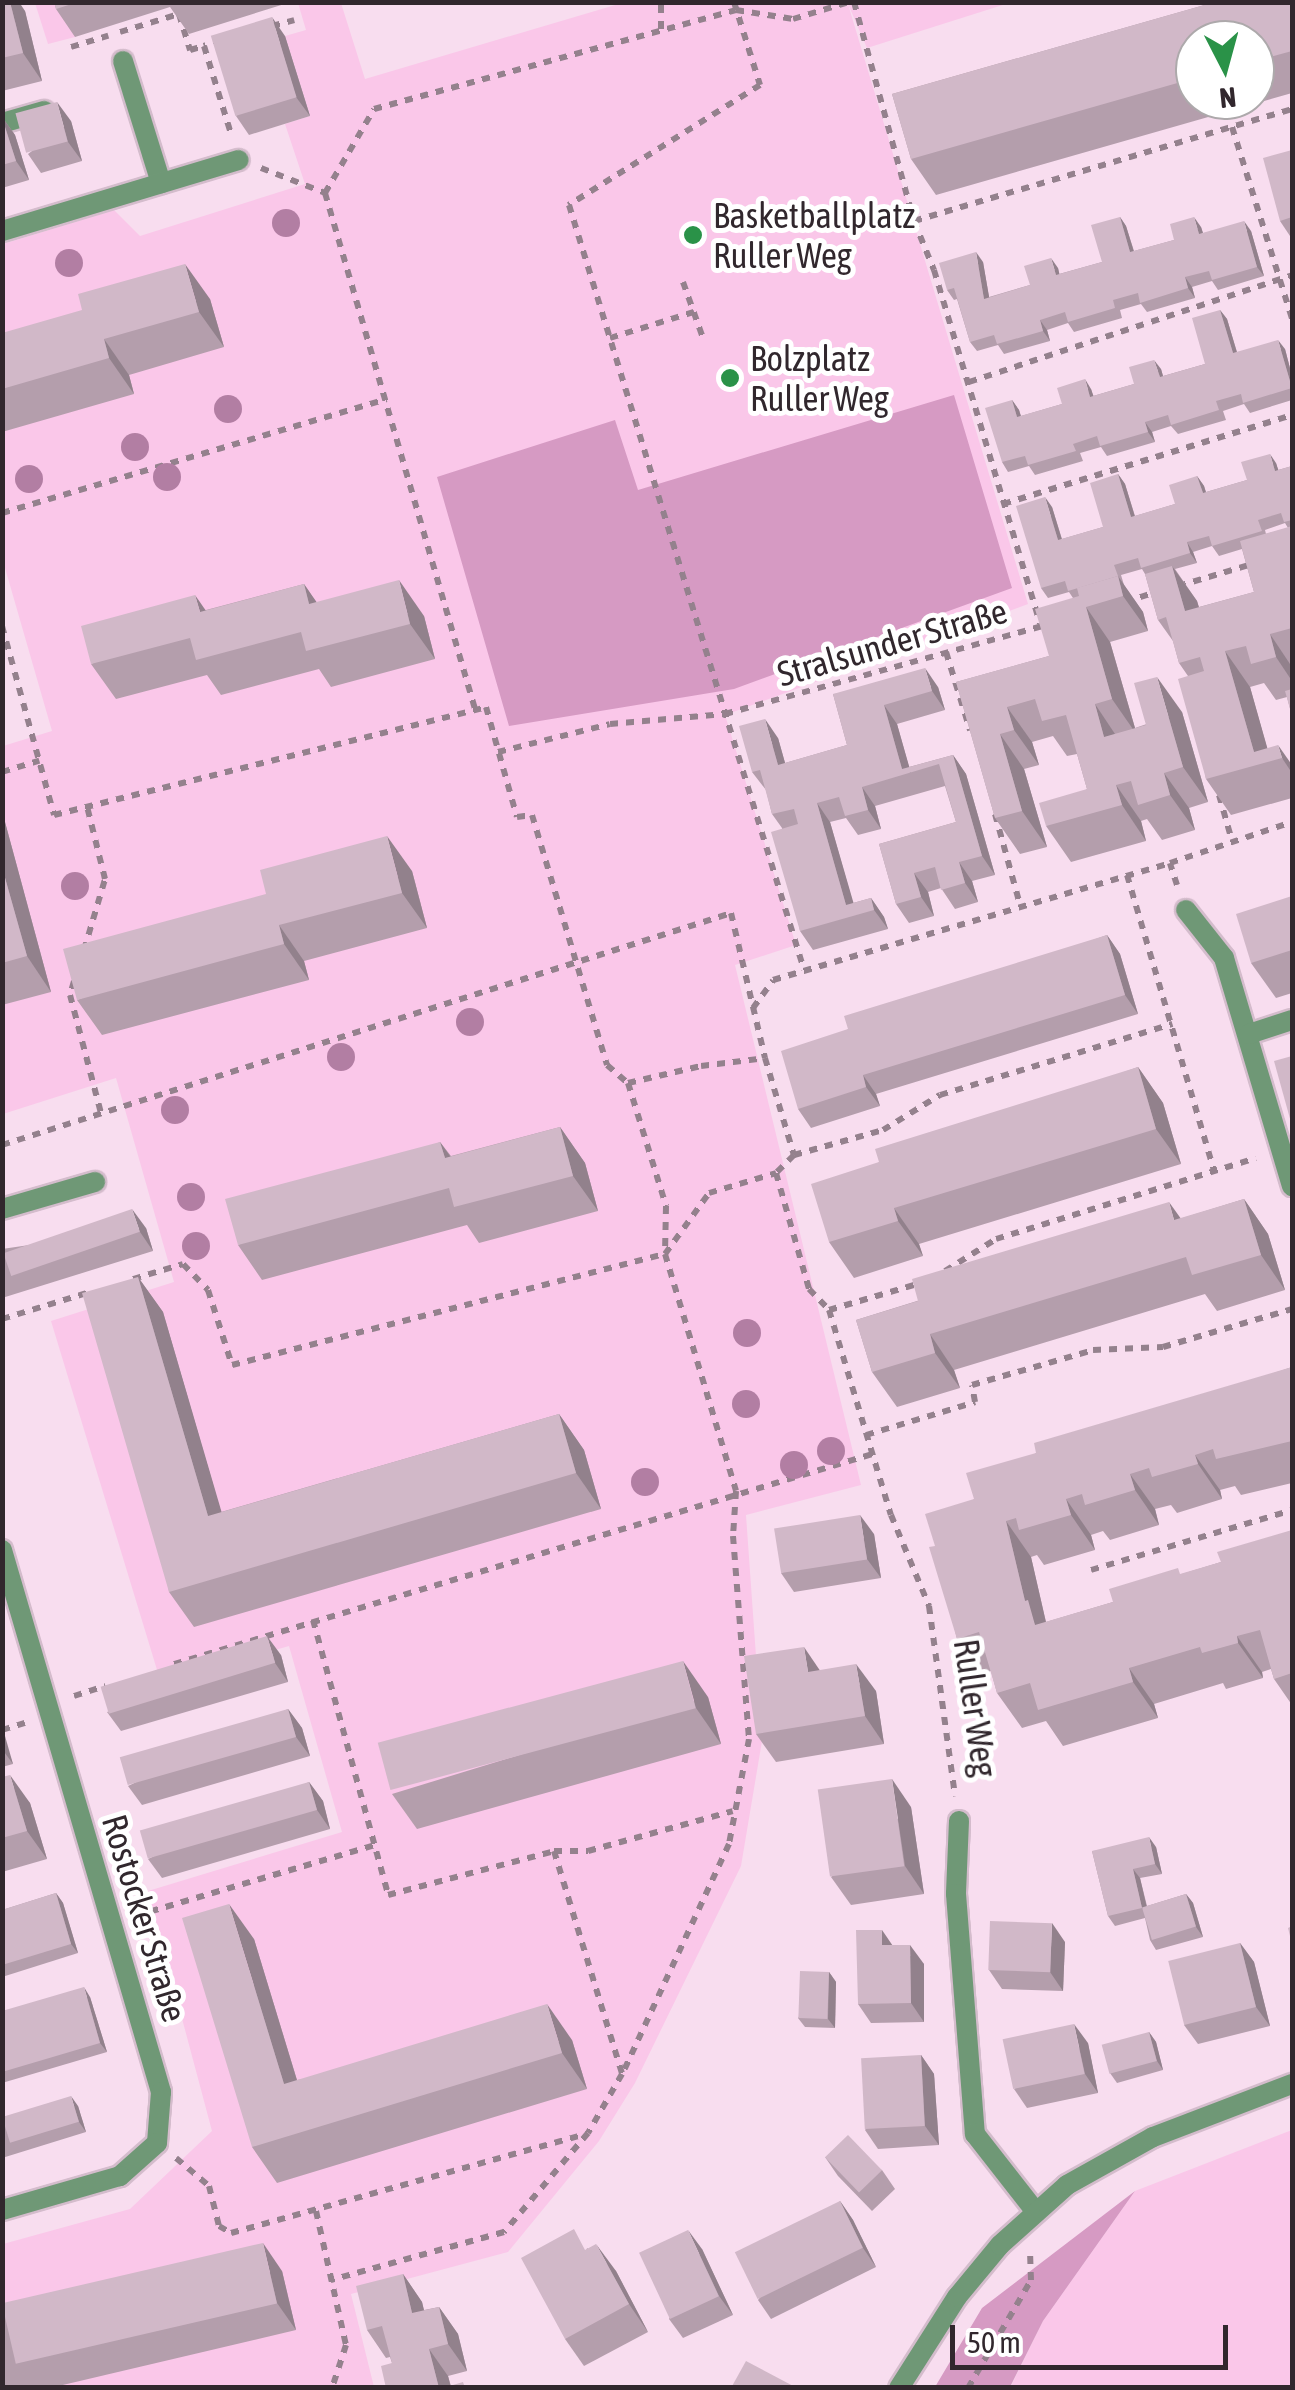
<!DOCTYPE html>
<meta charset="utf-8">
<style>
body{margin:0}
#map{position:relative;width:1295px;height:2390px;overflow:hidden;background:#f8ddef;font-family:"Asap Condensed",sans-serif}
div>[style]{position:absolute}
.green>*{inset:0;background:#fac7e9}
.forest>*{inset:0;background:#d69ac3}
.path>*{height:6px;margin-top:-3px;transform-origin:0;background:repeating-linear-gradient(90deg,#94818d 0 8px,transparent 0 16px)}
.roads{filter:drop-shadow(2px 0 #d4bccc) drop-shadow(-2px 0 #d4bccc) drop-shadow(0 2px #d4bccc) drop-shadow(0 -2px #d4bccc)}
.lane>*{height:20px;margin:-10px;padding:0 10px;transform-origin:10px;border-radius:10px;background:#6f9876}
.street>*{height:20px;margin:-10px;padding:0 10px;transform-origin:10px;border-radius:10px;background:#6f9876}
.trees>*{width:28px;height:28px;margin:-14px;border-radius:50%;background:#b27ea3}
.wall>*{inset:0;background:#b49eac}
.shaded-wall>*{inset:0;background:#92818c}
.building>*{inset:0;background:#d1b8c8;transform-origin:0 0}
.dots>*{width:28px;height:28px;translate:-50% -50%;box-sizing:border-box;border:5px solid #fff;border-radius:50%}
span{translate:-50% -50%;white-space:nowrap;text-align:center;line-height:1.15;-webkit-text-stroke:10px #fff;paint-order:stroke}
.poi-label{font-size:35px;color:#31272d}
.left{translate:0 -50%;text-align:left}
.street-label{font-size:35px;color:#31272d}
.frame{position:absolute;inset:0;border:5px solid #31272d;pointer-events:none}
.north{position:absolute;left:1175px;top:20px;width:100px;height:100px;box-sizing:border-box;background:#fff;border:2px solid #ada9ab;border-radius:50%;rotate:174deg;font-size:28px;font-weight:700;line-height:40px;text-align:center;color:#31272d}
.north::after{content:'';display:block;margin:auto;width:35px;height:45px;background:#2a9248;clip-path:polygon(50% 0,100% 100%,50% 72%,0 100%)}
.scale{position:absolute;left:950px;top:2325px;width:278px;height:45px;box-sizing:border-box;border:5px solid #31272d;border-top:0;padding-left:12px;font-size:30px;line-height:35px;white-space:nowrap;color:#31272d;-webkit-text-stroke:8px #fff;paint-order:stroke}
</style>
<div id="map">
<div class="green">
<div style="clip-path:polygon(35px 3px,65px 3px,75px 37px,48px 44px)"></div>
<div style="clip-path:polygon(298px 3px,341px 3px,365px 79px,622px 3px,1009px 3px,867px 48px,848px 4px,1028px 604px,725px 715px,796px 945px,735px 965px,861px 1485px,746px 1515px,762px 1741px,741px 1866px,635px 2083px,599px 2141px,508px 2252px,351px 2294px,374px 2387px,3px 2387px,3px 2244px,130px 2209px,212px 2131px,148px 1891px,342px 1832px,289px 1646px,161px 1683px,51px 1321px,174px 1282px,116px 1078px,3px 1114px,3px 746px,52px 731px,3px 561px,3px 244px,114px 210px,140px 236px,305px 184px,285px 124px,310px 116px,285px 36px,306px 30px)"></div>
<div style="clip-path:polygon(1292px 2130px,1292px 2387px,1010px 2388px,1043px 2321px,1135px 2191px)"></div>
</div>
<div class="forest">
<div style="clip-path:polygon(954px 395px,1012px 588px,734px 689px,509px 726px,437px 477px,615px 420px,638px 490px)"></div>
<div style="clip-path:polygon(1135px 2191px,1043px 2321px,1010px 2387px,935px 2387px,982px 2308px)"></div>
</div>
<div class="path">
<div style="left:734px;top:2px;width:87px;rotate:72.6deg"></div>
<div style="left:760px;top:85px;width:226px;rotate:147.9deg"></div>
<div style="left:569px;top:205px;width:800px;rotate:72.92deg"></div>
<div style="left:854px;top:2px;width:227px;rotate:74.7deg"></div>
<div style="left:914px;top:221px;width:53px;rotate:67.8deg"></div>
<div style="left:934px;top:270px;width:369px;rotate:73.3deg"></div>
<div style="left:272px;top:26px;width:23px;rotate:-15deg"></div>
<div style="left:661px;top:29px;width:27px;rotate:-90deg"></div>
<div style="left:120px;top:32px;width:62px;rotate:-17deg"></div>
<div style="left:179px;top:14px;width:38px;rotate:73deg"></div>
<div style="left:190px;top:50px;width:15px;rotate:-16deg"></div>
<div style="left:221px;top:41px;width:18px;rotate:164deg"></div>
<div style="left:204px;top:46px;width:95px;rotate:72.9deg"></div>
<div style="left:71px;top:47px;width:39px;rotate:-17deg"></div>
<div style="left:1232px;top:127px;width:201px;rotate:72.6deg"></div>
<div style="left:261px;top:168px;width:69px;rotate:21.3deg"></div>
<div style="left:325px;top:193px;width:97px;rotate:-59.7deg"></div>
<div style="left:374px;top:109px;width:375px;rotate:-15.3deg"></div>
<div style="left:736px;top:10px;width:58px;rotate:9deg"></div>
<div style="left:793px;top:19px;width:59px;rotate:-16.9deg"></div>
<div style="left:325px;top:193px;width:537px;rotate:73.79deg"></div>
<div style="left:914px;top:221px;width:394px;rotate:-16.5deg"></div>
<div style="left:683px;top:282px;width:63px;rotate:70.4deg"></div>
<div style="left:610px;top:338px;width:88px;rotate:-17.2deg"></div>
<div style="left:969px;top:382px;width:340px;rotate:-18.3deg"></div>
<div style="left:1003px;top:504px;width:302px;rotate:-17.1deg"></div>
<div style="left:2px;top:513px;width:401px;rotate:-16.5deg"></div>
<div style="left:1178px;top:586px;width:77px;rotate:-16.6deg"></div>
<div style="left:1125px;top:602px;width:33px;rotate:-18deg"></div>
<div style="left:2px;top:626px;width:196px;rotate:74.6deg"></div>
<div style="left:54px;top:815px;width:445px;rotate:-14deg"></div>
<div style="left:486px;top:707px;width:114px;rotate:74.3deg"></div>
<div style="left:517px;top:817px;width:15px;rotate:-8deg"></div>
<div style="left:532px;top:815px;width:261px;rotate:73.3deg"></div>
<div style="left:607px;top:1065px;width:28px;rotate:41deg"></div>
<div style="left:628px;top:1083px;width:129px;rotate:72.8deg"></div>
<div style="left:666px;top:1206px;width:48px;rotate:91.2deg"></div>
<div style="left:665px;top:1254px;width:247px;rotate:73.3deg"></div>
<div style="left:736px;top:1491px;width:45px;rotate:93.8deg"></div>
<div style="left:733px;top:1536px;width:204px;rotate:85.5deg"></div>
<div style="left:749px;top:1739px;width:107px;rotate:100.8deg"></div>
<div style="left:729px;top:1844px;width:254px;rotate:114.9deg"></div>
<div style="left:622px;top:2074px;width:68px;rotate:120deg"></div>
<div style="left:588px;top:2133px;width:130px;rotate:130.3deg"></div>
<div style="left:504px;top:2232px;width:180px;rotate:164.5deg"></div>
<div style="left:946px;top:652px;width:82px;rotate:72.9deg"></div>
<div style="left:498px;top:752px;width:115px;rotate:-14deg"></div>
<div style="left:610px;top:724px;width:115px;rotate:-5deg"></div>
<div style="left:725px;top:714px;width:333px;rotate:-15.5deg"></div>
<div style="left:2px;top:772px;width:39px;rotate:-17deg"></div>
<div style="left:1219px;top:795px;width:48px;rotate:74.2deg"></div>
<div style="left:995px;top:814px;width:94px;rotate:74.6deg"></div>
<div style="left:1127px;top:875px;width:309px;rotate:73.6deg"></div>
<div style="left:1177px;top:885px;width:23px;rotate:-108deg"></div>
<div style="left:1170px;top:863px;width:129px;rotate:-18.6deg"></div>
<div style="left:84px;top:950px;width:74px;rotate:-73.5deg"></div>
<div style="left:105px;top:879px;width:75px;rotate:-103.9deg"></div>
<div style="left:74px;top:981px;width:15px;rotate:106deg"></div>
<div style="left:70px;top:995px;width:126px;rotate:75.3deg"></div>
<div style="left:753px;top:1008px;width:34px;rotate:-54deg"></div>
<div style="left:773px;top:980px;width:414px;rotate:-16.4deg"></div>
<div style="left:628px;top:1083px;width:75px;rotate:-13.1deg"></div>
<div style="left:701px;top:1066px;width:64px;rotate:-7.1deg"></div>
<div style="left:2px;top:1145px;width:765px;rotate:-17.65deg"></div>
<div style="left:731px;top:913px;width:149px;rotate:76.8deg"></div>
<div style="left:765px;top:1058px;width:101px;rotate:73.4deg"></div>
<div style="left:794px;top:1155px;width:25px;rotate:135deg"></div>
<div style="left:776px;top:1173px;width:121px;rotate:74.1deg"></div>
<div style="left:809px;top:1289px;width:29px;rotate:46deg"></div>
<div style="left:829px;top:1310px;width:214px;rotate:73.2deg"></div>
<div style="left:891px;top:1515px;width:99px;rotate:67.3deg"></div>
<div style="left:929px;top:1606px;width:192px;rotate:82.2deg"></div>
<div style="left:794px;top:1155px;width:92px;rotate:-15.7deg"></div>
<div style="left:883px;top:1130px;width:67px;rotate:-31.6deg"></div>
<div style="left:940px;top:1095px;width:243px;rotate:-17deg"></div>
<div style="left:945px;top:1271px;width:60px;rotate:-32.1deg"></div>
<div style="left:996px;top:1239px;width:272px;rotate:-17.3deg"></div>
<div style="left:133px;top:1279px;width:52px;rotate:-16.7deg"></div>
<div style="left:183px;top:1264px;width:36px;rotate:46deg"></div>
<div style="left:208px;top:1290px;width:79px;rotate:72.3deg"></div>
<div style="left:232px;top:1365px;width:447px;rotate:-14.4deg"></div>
<div style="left:665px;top:1254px;width:75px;rotate:-54.2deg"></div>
<div style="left:709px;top:1193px;width:70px;rotate:-16.6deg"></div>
<div style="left:829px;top:1310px;width:96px;rotate:-16.4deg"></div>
<div style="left:2px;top:1319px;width:89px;rotate:-17deg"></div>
<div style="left:866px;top:1435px;width:114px;rotate:-16.8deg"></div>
<div style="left:975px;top:1402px;width:17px;rotate:-100deg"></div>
<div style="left:972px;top:1385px;width:126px;rotate:-16.1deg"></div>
<div style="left:1093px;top:1350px;width:70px;rotate:-2.5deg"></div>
<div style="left:1163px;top:1347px;width:134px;rotate:-16.4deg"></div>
<div style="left:1091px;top:1570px;width:210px;rotate:-16.6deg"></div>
<div style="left:313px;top:1620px;width:285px;rotate:74.7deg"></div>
<div style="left:388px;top:1895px;width:172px;rotate:-14.8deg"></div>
<div style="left:554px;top:1851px;width:34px"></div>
<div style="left:588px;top:1851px;width:150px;rotate:-15.4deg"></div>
<div style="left:174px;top:1664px;width:729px;rotate:-16.74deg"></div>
<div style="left:74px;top:1696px;width:33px;rotate:-18deg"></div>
<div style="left:2px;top:1730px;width:24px;rotate:-17deg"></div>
<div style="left:554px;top:1851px;width:233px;rotate:73deg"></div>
<div style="left:135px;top:1916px;width:249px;rotate:-16.5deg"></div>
<div style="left:176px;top:2158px;width:43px;rotate:40.3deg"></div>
<div style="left:209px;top:2186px;width:41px;rotate:76deg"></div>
<div style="left:219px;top:2226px;width:14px;rotate:30deg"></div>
<div style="left:231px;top:2233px;width:369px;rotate:-15.6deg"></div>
<div style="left:316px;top:2211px;width:137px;rotate:77.4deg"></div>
<div style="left:346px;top:2345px;width:45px;rotate:108deg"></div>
<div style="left:968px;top:2388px;width:125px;rotate:-59.7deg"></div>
<div style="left:1031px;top:2280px;width:24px;rotate:-92deg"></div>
</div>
<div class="roads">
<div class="lane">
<div style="left:123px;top:61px;width:128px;rotate:72.7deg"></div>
<div style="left:2px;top:123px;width:44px;rotate:-15.9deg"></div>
<div style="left:2px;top:231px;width:247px;rotate:-16.7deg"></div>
<div style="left:2px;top:1209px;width:97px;rotate:-16.2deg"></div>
</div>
<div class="street">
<div style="left:1186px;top:910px;width:61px;rotate:51.6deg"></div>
<div style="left:1224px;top:958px;width:238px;rotate:73.4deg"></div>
<div style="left:1249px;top:1034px;width:45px;rotate:-18deg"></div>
<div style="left:2px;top:1550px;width:565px;rotate:73.65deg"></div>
<div style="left:161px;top:2092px;width:51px;rotate:94.5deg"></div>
<div style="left:157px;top:2143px;width:50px;rotate:138.3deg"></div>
<div style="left:120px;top:2176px;width:123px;rotate:163.9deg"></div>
<div style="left:959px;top:1821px;width:73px;rotate:92.4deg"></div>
<div style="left:956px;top:1894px;width:241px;rotate:85.5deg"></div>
<div style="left:975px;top:2134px;width:99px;rotate:52deg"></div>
<div style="left:899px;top:2388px;width:108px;rotate:-57.5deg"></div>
<div style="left:957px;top:2297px;width:67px;rotate:-50.4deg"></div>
<div style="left:1000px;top:2245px;width:90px;rotate:-41.8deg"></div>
<div style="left:1067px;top:2185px;width:98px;rotate:-29.2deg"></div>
<div style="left:1153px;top:2137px;width:149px;rotate:-20.9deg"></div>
</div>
</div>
<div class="trees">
<div style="left:286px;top:223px"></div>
<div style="left:69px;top:263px"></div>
<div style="left:228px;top:409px"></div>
<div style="left:135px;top:447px"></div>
<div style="left:167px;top:477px"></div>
<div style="left:29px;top:479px"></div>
<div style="left:75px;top:886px"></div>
<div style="left:470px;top:1022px"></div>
<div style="left:341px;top:1057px"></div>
<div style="left:175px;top:1110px"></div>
<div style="left:191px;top:1197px"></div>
<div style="left:196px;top:1246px"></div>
<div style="left:747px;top:1333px"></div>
<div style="left:746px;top:1404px"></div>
<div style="left:831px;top:1451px"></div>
<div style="left:794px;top:1465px"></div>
<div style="left:645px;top:1482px"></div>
</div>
<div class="wall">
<div style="clip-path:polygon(2px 2px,25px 11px,42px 81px,2px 91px)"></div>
<div style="clip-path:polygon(54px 2px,291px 2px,189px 34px,170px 7px,75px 37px,56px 9px)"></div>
<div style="clip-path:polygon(evenodd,1215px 2px,1292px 2px,1292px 93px,936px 195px,911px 159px,892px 94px,1215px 2px,1195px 40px,1255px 40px,1255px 100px,1195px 100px,1195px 40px)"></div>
<div style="clip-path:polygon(285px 36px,310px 116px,249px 135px,236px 116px)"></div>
<div style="clip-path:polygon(2px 117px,15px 135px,29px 180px,2px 188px)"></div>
<div style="clip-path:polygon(71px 121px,82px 161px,41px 173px,28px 154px)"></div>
<div style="clip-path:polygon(1292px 150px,1292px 239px,1280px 221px)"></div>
<div style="clip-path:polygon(1120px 217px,1126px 226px,1134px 251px,1174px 240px,1201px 227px,1203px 233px,1251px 231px,1264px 276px,1218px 290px,1212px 281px,1192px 287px,1195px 298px,1147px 312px,1141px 304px,1120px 310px,1122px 318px,1074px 332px,1068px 323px,1047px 330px,1050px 341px,1004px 354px,998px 345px,977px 351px,970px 342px,957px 299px,954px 300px,947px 290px,983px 262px,989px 297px,1030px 285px,1058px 268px,1059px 274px,1102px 262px)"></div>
<div style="clip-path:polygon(210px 299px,224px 347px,129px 375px,134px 394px,2px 432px,2px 333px)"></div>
<div style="clip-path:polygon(1220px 310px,1227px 319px,1237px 352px,1285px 349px,1292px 376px,1292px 400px,1250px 413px,1244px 404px,1223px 411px,1226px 420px,1178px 434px,1171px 426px,1152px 432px,1155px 442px,1107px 456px,1101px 447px,1080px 453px,1083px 461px,1035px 475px,1029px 466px,1008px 472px,1002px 462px,1012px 400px,1019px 410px,1021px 416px,1062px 404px,1091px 389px,1093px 396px,1134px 384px,1161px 369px,1163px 376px,1205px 364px)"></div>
<div style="clip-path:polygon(evenodd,1276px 463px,1278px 470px,1292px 466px,1292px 716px,1287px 697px,1276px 700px,1264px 683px,1250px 687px,1267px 748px,1292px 765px,1292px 798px,1231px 815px,1206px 779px,1188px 676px,1179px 663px,1173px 641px,1158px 620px,1145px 574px,1142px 569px,1121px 575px,1124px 585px,1143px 612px,1148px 631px,1110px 642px,1135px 728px,1182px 712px,1208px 802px,1189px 808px,1195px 830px,1162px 840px,1147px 819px,1141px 821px,1146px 841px,1071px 862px,1046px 826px,1087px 789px,1077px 754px,1067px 756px,1053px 736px,1032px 742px,1039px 765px,1024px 769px,1047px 847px,1020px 854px,995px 818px,956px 682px,1049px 656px,1073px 598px,1069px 592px,1048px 598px,1041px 588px,1052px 507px,1062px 539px,1103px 527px,1118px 474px,1125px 484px,1135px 516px,1175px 504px,1197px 476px,1204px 486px,1206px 492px,1247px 480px,1276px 463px,1285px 523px,1288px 528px,1266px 534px,1265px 530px,1285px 523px,1276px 463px,1212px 546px,1219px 556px,1242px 549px,1254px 592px,1199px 607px,1197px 601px,1175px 569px,1197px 563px,1193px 552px,1212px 546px)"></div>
<div style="clip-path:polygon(304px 584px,316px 602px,424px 616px,435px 659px,331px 687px,319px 669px,221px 695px,207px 675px,116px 699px,91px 664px,206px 610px)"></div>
<div style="clip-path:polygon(938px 687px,945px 710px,897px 724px,909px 767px,953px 755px,966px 774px,995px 875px,972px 881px,978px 902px,955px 909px,941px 888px,928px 892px,934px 916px,909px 923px,896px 904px,879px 844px,956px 822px,945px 786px,875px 806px,881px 829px,858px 835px,846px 818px,830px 822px,853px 903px,871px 898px,884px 917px,888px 929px,813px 950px,800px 931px,782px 828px,772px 814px,766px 790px,752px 772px,778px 738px,785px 763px,847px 745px,833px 694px)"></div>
<div style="clip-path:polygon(2px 811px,51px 992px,2px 1005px)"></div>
<div style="clip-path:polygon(412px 871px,427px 928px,304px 961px,309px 980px,102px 1035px,77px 1000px)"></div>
<div style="clip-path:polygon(1292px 896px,1292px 993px,1276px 998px,1251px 963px)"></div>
<div style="clip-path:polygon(1107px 935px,1120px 954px,1138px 1014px,876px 1094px,880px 1106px,811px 1128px,798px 1109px,848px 1029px)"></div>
<div style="clip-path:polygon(1138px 1067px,1163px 1103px,1181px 1164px,919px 1244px,923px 1256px,854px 1278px,829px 1242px,879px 1162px)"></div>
<div style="clip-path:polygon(560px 1127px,585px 1163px,598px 1211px,479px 1243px,467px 1225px,262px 1280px,238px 1245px,440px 1142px,451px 1156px)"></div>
<div style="clip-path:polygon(1244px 1199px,1268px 1234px,1285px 1290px,1217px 1311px,1205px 1294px,954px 1370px,960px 1388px,897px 1407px,872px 1372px,856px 1320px)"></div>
<div style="clip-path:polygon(146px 1228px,153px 1251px,2px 1298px,2px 1249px)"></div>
<div style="clip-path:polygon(138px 1277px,163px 1312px,221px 1512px,559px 1414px,584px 1450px,601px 1509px,194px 1627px,169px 1592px)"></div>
<div style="clip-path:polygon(1292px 1367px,1292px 1483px,1241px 1495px,1235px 1486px,1220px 1490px,1222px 1499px,1177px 1513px,1171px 1505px,1155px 1509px,1159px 1525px,1110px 1540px,1103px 1531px,1091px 1535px,1095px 1550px,1044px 1565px,1037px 1555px,1031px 1557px,1046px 1622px,1113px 1602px,1182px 1574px,1221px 1562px,1292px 1530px,1292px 1705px,1274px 1679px,1271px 1669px,1262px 1672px,1263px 1678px,1226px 1689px,1223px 1683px,1154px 1704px,1158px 1718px,1063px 1746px,1046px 1721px,1022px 1728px,997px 1693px,991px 1671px,981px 1674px,957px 1639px,935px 1546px,974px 1499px,1036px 1453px)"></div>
<div style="clip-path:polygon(874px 1534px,881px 1578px,794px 1592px,781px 1573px)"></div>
<div style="clip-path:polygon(281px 1655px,288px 1682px,121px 1731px,107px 1712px)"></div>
<div style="clip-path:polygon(820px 1670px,876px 1691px,884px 1744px,776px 1762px,756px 1734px)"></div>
<div style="clip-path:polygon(708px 1697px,721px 1744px,417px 1829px,392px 1794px)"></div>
<div style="clip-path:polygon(288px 1709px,302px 1728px,310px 1756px,142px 1805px,128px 1786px)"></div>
<div style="clip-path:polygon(2px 1734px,13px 1764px,2px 1767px)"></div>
<div style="clip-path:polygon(2px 1777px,30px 1803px,47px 1859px,2px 1872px)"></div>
<div style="clip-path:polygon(309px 1782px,323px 1801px,330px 1829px,162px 1878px,148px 1859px)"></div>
<div style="clip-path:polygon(911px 1807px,924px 1894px,851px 1905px,831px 1877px)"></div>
<div style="clip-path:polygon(1156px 1847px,1162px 1874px,1140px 1878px,1147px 1906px,1186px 1894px,1193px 1903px,1203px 1937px,1156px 1950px,1150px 1940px,1145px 1918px,1115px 1926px,1108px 1916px,1092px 1851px)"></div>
<div style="clip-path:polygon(56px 1893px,63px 1903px,78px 1953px,2px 1977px,2px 1910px)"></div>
<div style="clip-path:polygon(254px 1939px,297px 2080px,572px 2040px,587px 2089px,277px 2183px,252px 2147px)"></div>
<div style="clip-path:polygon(1065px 1942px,1063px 1991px,1002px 1989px,989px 1970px)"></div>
<div style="clip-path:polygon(1240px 1943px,1254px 1962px,1270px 2026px,1198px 2044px,1184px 2025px)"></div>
<div style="clip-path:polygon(892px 1945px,924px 1964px,924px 2022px,871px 2023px,858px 2004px)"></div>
<div style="clip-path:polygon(829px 1972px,836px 1982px,835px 2028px,805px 2027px,798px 2018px)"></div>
<div style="clip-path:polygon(90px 1997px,107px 2052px,2px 2083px,2px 2011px)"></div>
<div style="clip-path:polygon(1149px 2032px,1156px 2042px,1163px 2070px,1117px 2083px,1110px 2073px)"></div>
<div style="clip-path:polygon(1088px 2043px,1098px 2093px,1027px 2108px,1014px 2089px)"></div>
<div style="clip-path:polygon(921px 2055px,934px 2074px,939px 2145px,878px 2149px,865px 2130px)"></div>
<div style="clip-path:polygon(78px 2106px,86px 2132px,2px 2158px,2px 2117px)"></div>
<div style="clip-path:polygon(825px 2157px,882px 2170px,895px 2189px,872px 2211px,838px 2176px)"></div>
<div style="clip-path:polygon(840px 2201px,853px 2220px,876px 2267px,771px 2319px,758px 2300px)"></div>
<div style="clip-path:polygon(587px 2248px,616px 2271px,648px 2332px,584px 2366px,565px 2339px)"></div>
<div style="clip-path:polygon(702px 2249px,733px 2315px,683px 2338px,669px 2319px)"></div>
<div style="clip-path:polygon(282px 2271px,296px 2330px,50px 2388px,2px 2388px,2px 2304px)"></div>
<div style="clip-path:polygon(403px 2274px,422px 2302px,424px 2310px,439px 2307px,458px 2334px,467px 2371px,448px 2376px,451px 2386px,467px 2388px,386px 2388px,392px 2363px,390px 2357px,386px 2358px,367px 2330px)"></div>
</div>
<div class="shaded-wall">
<div style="clip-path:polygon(10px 2px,19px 2px,25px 11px,42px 81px,23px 53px)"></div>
<div style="clip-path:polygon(272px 17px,285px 36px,310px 116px,296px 97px)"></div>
<div style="clip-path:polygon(57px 102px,71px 121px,82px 161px,68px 142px)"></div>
<div style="clip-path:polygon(2px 117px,15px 135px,29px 180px,16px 161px)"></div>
<div style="clip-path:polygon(1120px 217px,1126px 226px,1137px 262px,1130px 252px)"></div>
<div style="clip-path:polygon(1194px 217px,1201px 227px,1206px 243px,1199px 234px)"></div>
<div style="clip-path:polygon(1244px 221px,1251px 231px,1264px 276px,1257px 267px)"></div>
<div style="clip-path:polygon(976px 252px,983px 262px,991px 308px,984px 299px)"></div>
<div style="clip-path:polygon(1051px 258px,1058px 268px,1062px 285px,1056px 275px)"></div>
<div style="clip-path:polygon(185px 264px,210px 299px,224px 347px,199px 312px)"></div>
<div style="clip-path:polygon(1185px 277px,1192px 287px,1195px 298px,1188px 288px)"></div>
<div style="clip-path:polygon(1220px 310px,1227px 319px,1240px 363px,1233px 353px)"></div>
<div style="clip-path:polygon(1040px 320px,1047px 330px,1050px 341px,1043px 331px)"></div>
<div style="clip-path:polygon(104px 339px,129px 375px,134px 394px,109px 358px)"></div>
<div style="clip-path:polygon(1278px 340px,1285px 349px,1292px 376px,1292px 388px)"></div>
<div style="clip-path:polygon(1154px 360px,1161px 369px,1166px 387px,1160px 377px)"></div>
<div style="clip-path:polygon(1085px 379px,1091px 389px,1097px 406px,1090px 397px)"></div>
<div style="clip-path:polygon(1012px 400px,1019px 410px,1024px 427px,1017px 417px)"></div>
<div style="clip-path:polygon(1145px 422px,1152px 432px,1155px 442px,1148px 432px)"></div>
<div style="clip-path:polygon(1270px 454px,1276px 463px,1282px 481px,1275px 471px)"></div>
<div style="clip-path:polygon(1118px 474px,1125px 484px,1138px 527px,1131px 517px)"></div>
<div style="clip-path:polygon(1197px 476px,1204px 486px,1209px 503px,1203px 493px)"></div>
<div style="clip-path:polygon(1045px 497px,1052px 507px,1065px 550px,1058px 540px)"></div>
<div style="clip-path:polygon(1187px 542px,1193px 552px,1197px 563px,1190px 553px)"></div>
<div style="clip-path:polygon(1172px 566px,1197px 601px,1210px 646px,1185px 611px)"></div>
<div style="clip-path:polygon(1118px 576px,1143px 612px,1148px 631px,1123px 596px)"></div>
<div style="clip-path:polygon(399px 580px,424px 616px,435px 659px,410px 624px)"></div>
<div style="clip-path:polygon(304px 584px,329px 620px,309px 604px)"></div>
<div style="clip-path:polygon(195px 595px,220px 631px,200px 612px)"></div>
<div style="clip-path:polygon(1086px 607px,1110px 642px,1137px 735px,1112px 699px)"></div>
<div style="clip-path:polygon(1270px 634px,1292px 667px,1292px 681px,1276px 657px)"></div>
<div style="clip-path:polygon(1225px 651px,1250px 687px,1271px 761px,1254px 752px)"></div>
<div style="clip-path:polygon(925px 668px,938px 687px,945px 710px,932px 691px)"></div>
<div style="clip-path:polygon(1157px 677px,1182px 712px,1208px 802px,1183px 767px)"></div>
<div style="clip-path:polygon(1095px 704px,1119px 740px,1104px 737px)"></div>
<div style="clip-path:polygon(884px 705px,897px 724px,911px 773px,902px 769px)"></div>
<div style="clip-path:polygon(1007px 707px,1032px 742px,1039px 765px,1014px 730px)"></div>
<div style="clip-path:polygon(765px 719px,778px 738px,791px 784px,778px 765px)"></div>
<div style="clip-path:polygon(1000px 734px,1024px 769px,1047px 847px,1022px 811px)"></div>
<div style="clip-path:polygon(1278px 745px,1292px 765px,1292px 773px,1282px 758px)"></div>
<div style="clip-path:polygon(953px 755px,966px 774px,995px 875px,982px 856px)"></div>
<div style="clip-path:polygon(1164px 773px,1189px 808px,1195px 830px,1170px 795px)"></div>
<div style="clip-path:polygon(1116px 785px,1141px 821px,1146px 841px,1122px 805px)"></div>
<div style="clip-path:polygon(862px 787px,875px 806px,881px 829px,868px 810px)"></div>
<div style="clip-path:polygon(817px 803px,830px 822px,857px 915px,846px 905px)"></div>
<div style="clip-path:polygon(2px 811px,51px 992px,27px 956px,2px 867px)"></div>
<div style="clip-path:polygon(387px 836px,412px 871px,427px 928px,402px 893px)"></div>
<div style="clip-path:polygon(959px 862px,972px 881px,978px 902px,965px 883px)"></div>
<div style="clip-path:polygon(914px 873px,928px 892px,934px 916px,921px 897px)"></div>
<div style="clip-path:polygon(871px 898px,884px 917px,888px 929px,874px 910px)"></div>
<div style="clip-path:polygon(279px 925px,304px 961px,309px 980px,284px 944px)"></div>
<div style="clip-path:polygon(1107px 935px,1120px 954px,1138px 1014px,1125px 995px)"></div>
<div style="clip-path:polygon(1138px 1067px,1163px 1103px,1181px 1164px,1156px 1129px)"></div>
<div style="clip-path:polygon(863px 1075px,876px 1094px,880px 1106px,866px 1087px)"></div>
<div style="clip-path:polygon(560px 1127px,585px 1163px,598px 1211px,573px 1176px)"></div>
<div style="clip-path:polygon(440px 1142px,465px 1177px,445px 1158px)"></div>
<div style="clip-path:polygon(1244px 1199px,1268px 1234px,1285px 1290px,1261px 1255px)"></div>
<div style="clip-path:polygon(1169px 1202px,1194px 1237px,1174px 1220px)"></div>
<div style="clip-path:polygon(894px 1208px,919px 1244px,923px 1256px,898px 1221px)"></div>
<div style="clip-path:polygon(132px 1209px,146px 1228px,153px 1251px,140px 1232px)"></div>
<div style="clip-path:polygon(138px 1277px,163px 1312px,233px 1551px,208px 1516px)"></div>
<div style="clip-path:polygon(930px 1334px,954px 1370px,960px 1388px,935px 1353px)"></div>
<div style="clip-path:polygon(559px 1414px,584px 1450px,601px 1509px,576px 1473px)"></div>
<div style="clip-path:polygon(1195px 1455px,1220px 1490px,1222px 1499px,1198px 1464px)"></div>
<div style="clip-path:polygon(1130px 1474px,1155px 1509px,1159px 1525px,1135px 1490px)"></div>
<div style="clip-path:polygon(1066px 1499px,1091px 1535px,1095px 1550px,1071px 1515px)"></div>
<div style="clip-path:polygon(860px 1515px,874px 1534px,881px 1578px,867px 1559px)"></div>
<div style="clip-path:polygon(1006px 1521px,1031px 1557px,1047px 1627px,1035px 1625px,1025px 1601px)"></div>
<div style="clip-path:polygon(267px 1636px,281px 1655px,288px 1682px,275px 1663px)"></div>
<div style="clip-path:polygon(1237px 1636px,1262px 1672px,1263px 1678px,1238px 1643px)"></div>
<div style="clip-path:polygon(804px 1647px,823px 1675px,808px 1672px)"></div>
<div style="clip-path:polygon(683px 1661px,708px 1697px,721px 1744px,696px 1708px)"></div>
<div style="clip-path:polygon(856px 1664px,876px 1691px,884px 1744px,865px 1716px)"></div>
<div style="clip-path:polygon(1129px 1668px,1154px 1704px,1158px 1718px,1133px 1682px)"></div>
<div style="clip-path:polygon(288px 1709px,302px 1728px,310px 1756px,296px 1737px)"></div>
<div style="clip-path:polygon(2px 1734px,5px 1736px,13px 1764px,2px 1749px)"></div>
<div style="clip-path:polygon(10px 1775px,30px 1803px,47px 1859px,27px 1831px)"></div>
<div style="clip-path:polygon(892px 1779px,911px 1807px,924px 1894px,905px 1866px)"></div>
<div style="clip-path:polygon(309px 1782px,323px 1801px,330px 1829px,317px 1810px)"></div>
<div style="clip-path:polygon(1149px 1837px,1156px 1847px,1162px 1874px,1155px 1864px)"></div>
<div style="clip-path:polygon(1133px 1869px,1140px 1878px,1149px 1917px,1142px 1908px)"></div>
<div style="clip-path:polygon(56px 1893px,63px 1903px,78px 1953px,71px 1944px)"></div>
<div style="clip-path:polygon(1186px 1894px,1193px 1903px,1203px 1937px,1196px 1927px)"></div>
<div style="clip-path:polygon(229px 1904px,254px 1939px,309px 2120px,284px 2084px)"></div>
<div style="clip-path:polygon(1052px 1923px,1065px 1942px,1063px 1991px,1050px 1972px)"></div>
<div style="clip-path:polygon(882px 1930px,895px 1949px,882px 1945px)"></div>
<div style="clip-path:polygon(1240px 1943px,1254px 1962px,1270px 2026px,1256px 2007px)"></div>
<div style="clip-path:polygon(910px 1945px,924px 1964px,924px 2022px,911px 2003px)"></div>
<div style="clip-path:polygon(829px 1972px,836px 1982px,835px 2028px,828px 2019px)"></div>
<div style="clip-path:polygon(84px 1987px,90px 1997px,107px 2052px,100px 2043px)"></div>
<div style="clip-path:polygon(547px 2004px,572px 2040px,587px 2089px,562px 2053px)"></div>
<div style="clip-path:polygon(1074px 2024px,1088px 2043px,1098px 2093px,1085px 2074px)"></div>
<div style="clip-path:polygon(1149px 2032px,1156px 2042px,1163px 2070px,1157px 2061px)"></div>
<div style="clip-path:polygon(921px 2055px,934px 2074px,939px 2145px,925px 2126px)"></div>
<div style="clip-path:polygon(71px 2096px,78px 2106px,86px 2132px,79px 2122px)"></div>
<div style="clip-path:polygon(840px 2201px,853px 2220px,876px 2267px,863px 2248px)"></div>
<div style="clip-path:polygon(688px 2230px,702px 2249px,733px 2315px,719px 2296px)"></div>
<div style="clip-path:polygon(263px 2243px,282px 2271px,296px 2330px,277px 2303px)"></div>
<div style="clip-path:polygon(596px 2244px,616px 2271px,648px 2332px,629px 2304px)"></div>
<div style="clip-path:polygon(403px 2274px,422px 2302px,431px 2341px,412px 2313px)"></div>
<div style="clip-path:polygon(439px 2307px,458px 2334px,467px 2371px,448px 2344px)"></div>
<div style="clip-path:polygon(429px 2349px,448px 2376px,451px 2388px,439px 2388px)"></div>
</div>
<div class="building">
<div style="clip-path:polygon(2px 2px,10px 2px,23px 53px,2px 58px)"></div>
<div style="clip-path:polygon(54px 2px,78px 2px,56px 9px)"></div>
<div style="clip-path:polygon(1215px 2px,1292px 2px,1292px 51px,1255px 61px,1255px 40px,1195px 40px,1195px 78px,911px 159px,892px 94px)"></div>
<div style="left:272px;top:17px;width:84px;height:64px;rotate:73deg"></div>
<div style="left:57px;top:102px;width:41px;height:43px;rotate:75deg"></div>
<div style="clip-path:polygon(2px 118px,16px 161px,2px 165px)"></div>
<div style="clip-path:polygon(1292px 150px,1292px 217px,1280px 221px,1263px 158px)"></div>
<div style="clip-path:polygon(1120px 217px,1130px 252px,1174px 240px,1170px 224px,1194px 217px,1199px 234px,1244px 221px,1257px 267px,1212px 280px,1209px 271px,1185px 277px,1188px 288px,1140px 303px,1138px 293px,1113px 300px,1115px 308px,1068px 322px,1065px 312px,1040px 320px,1043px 331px,997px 344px,994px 335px,970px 342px,954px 288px,947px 290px,939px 263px,976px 252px,984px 299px,1030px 285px,1024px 266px,1051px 258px,1056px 275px,1102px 262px,1091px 225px)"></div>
<div style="clip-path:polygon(185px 264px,199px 312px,104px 339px,109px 358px,2px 389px,2px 333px,82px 310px,78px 294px)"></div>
<div style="clip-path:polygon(1220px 310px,1233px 353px,1278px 340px,1292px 388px,1243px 403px,1241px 394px,1216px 401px,1219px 410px,1171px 425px,1168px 415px,1145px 422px,1148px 432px,1100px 446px,1097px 436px,1073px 444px,1076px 451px,1028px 465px,1025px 456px,1002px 462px,985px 408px,1012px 400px,1017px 417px,1062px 404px,1057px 388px,1085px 379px,1090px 397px,1134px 384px,1129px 367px,1154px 360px,1160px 377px,1205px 364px,1192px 318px)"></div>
<div style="clip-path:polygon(1270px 454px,1275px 471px,1292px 466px,1292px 520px,1284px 522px,1281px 513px,1258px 520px,1262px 531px,1212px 546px,1209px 536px,1187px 542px,1190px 553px,1141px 568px,1138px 558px,1114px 565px,1118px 576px,1068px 591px,1065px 581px,1041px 588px,1016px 506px,1045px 497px,1058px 540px,1103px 527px,1090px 483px,1118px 474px,1131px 517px,1175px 504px,1169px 485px,1197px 476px,1203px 493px,1247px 480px,1241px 462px)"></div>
<div style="clip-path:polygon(1292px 526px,1292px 628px,1270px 634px,1276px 657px,1251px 664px,1246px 646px,1225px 651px,1254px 752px,1278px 745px,1282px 758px,1206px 779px,1178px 679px,1204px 671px,1200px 657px,1179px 663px,1166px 617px,1158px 620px,1145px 574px,1172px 566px,1185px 611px,1254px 592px,1240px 541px)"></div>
<div style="clip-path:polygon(1118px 576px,1123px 596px,1086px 607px,1112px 699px,1095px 704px,1104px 737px,1146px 725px,1134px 683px,1157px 677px,1183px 767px,1164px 773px,1170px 795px,1138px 805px,1131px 781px,1116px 785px,1122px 805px,1046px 826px,1039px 803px,1087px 789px,1066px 715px,1042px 721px,1035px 699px,1007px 707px,1014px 730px,1000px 734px,1022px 811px,995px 818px,956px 682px,1049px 656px,1035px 609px,1079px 596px,1077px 588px)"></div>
<div style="clip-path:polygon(399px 580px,410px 624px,306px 651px,301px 632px,196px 660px,190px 638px,91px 664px,81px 626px,195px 595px,200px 612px,304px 584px,309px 604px)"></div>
<div style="clip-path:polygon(925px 668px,932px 691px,884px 705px,902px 769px,953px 755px,982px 856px,959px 862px,965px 883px,941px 890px,935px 867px,914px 873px,921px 897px,896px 904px,879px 844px,956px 822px,939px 764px,862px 787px,868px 810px,845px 816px,839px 797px,817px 803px,846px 905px,871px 898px,874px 910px,800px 931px,771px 832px,798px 824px,794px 809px,772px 814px,760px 770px,752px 772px,739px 726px,765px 719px,778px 765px,847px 745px,833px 694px)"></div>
<div style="clip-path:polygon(1292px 689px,1292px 716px,1285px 691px)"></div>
<div style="clip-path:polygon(387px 836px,402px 893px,279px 925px,284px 944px,77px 1000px,63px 949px,266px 894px,260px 870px)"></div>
<div style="clip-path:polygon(2px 867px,27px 956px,2px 963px)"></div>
<div style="clip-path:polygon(1292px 896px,1292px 950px,1251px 963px,1236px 914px)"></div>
<div style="clip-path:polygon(1107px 935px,1125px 995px,863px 1075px,866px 1087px,798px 1109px,781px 1051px,848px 1029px,844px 1016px)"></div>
<div style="clip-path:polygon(1292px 1056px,1292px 1126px,1274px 1061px)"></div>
<div style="clip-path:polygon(1138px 1067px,1156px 1129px,894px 1208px,898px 1221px,829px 1242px,811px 1184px,879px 1162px,875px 1149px)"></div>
<div style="clip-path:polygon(560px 1127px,573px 1176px,454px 1207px,449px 1188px,238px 1245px,225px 1199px,440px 1142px,445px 1158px)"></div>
<div style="clip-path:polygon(1244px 1199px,1261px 1255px,1192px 1275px,1186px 1257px,930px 1334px,935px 1353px,872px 1372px,856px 1320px,918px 1301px,912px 1279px,1169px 1202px,1174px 1220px)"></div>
<div style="left:132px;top:1209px;width:24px;height:136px;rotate:71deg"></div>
<div style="clip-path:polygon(138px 1277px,208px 1516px,559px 1414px,576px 1473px,169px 1592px,82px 1293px)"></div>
<div style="clip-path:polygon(1292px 1367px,1292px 1441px,1216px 1459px,1213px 1449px,1195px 1455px,1198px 1464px,1152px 1477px,1149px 1468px,1130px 1474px,1135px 1490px,1085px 1505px,1082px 1494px,1066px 1499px,1071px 1515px,1019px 1530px,1016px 1518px,1006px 1521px,1025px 1601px,1028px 1600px,1035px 1625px,1113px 1602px,1109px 1589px,1178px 1568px,1180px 1574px,1221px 1562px,1217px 1552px,1292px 1530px,1292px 1673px,1274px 1679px,1260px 1630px,1237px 1636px,1238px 1643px,1202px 1653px,1200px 1647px,1129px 1668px,1133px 1682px,1038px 1710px,1030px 1683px,997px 1693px,979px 1632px,957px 1639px,929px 1547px,935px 1546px,925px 1514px,974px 1499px,966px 1473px,1036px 1453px,1034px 1443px)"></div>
<div style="left:860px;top:1515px;width:45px;height:87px;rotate:81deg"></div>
<div style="left:267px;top:1636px;width:28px;height:174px;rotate:73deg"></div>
<div style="clip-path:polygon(804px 1647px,808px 1672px,856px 1664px,865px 1716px,756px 1734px,744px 1656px)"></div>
<div style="left:683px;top:1661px;width:49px;height:316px;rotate:75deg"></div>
<div style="left:288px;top:1709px;width:29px;height:175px;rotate:74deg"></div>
<div style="clip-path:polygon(10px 1775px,27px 1831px,2px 1838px,2px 1777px)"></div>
<div style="left:892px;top:1779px;width:88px;height:75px;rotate:82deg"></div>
<div style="left:309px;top:1782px;width:29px;height:176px;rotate:74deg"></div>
<div style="clip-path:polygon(1149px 1837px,1155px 1864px,1133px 1869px,1142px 1908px,1108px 1916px,1092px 1851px)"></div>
<div style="clip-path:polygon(56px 1893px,71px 1944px,2px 1965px,2px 1910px)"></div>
<div style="left:1186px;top:1894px;width:34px;height:46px;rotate:73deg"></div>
<div style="clip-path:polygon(229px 1904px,284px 2084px,547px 2004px,562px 2053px,252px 2147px,182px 1918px)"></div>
<div style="left:990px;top:1921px;width:62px;height:49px;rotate:2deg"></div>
<div style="clip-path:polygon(1292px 1926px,1292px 1944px,1288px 1928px)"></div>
<div style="clip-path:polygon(856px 1930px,882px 1930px,882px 1945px,910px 1945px,911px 2003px,858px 2004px)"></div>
<div style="left:1240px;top:1943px;width:66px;height:74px;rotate:76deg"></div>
<div style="left:800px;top:1971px;width:29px;height:47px;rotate:2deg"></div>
<div style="clip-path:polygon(84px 1987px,100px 2043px,2px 2072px,2px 2011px)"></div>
<div style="left:1074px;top:2024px;width:51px;height:73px;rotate:78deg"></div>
<div style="left:1149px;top:2032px;width:30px;height:49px;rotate:75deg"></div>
<div style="left:921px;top:2055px;width:71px;height:60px;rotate:87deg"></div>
<div style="left:71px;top:2096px;width:27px;height:72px;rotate:73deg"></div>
<div style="left:848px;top:2135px;width:49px;height:32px;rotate:46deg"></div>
<div style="left:840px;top:2201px;width:52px;height:117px;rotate:64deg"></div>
<div style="clip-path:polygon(574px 2229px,585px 2250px,596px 2244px,629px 2304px,565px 2339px,521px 2258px)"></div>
<div style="left:688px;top:2230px;width:73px;height:54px;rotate:65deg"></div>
<div style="left:263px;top:2243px;width:62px;height:268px;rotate:77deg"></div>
<div style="clip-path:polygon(403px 2274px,412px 2313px,439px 2307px,448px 2344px,429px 2349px,439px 2388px,386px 2388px,381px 2366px,392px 2363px,382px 2326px,367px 2330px,356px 2286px)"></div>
<div style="clip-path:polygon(746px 2361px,797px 2388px,731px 2388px)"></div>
<div style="clip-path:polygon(463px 2382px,465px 2388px,443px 2388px)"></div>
</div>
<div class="dots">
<div style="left:693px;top:235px;background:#2a9248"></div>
<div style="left:730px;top:378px;background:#2a9248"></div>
</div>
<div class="poi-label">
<span class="left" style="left:713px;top:235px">Basketballplatz<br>Ruller Weg</span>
<span class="left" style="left:750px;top:378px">Bolzplatz<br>Ruller Weg</span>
</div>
<div class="street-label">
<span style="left:892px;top:642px;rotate:-16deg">Stralsunder Straße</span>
<span style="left:976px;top:1708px;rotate:82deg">Ruller Weg</span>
<span style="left:145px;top:1918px;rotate:73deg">Rostocker Straße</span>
</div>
<div class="frame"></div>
<div class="north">N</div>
<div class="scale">50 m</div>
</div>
